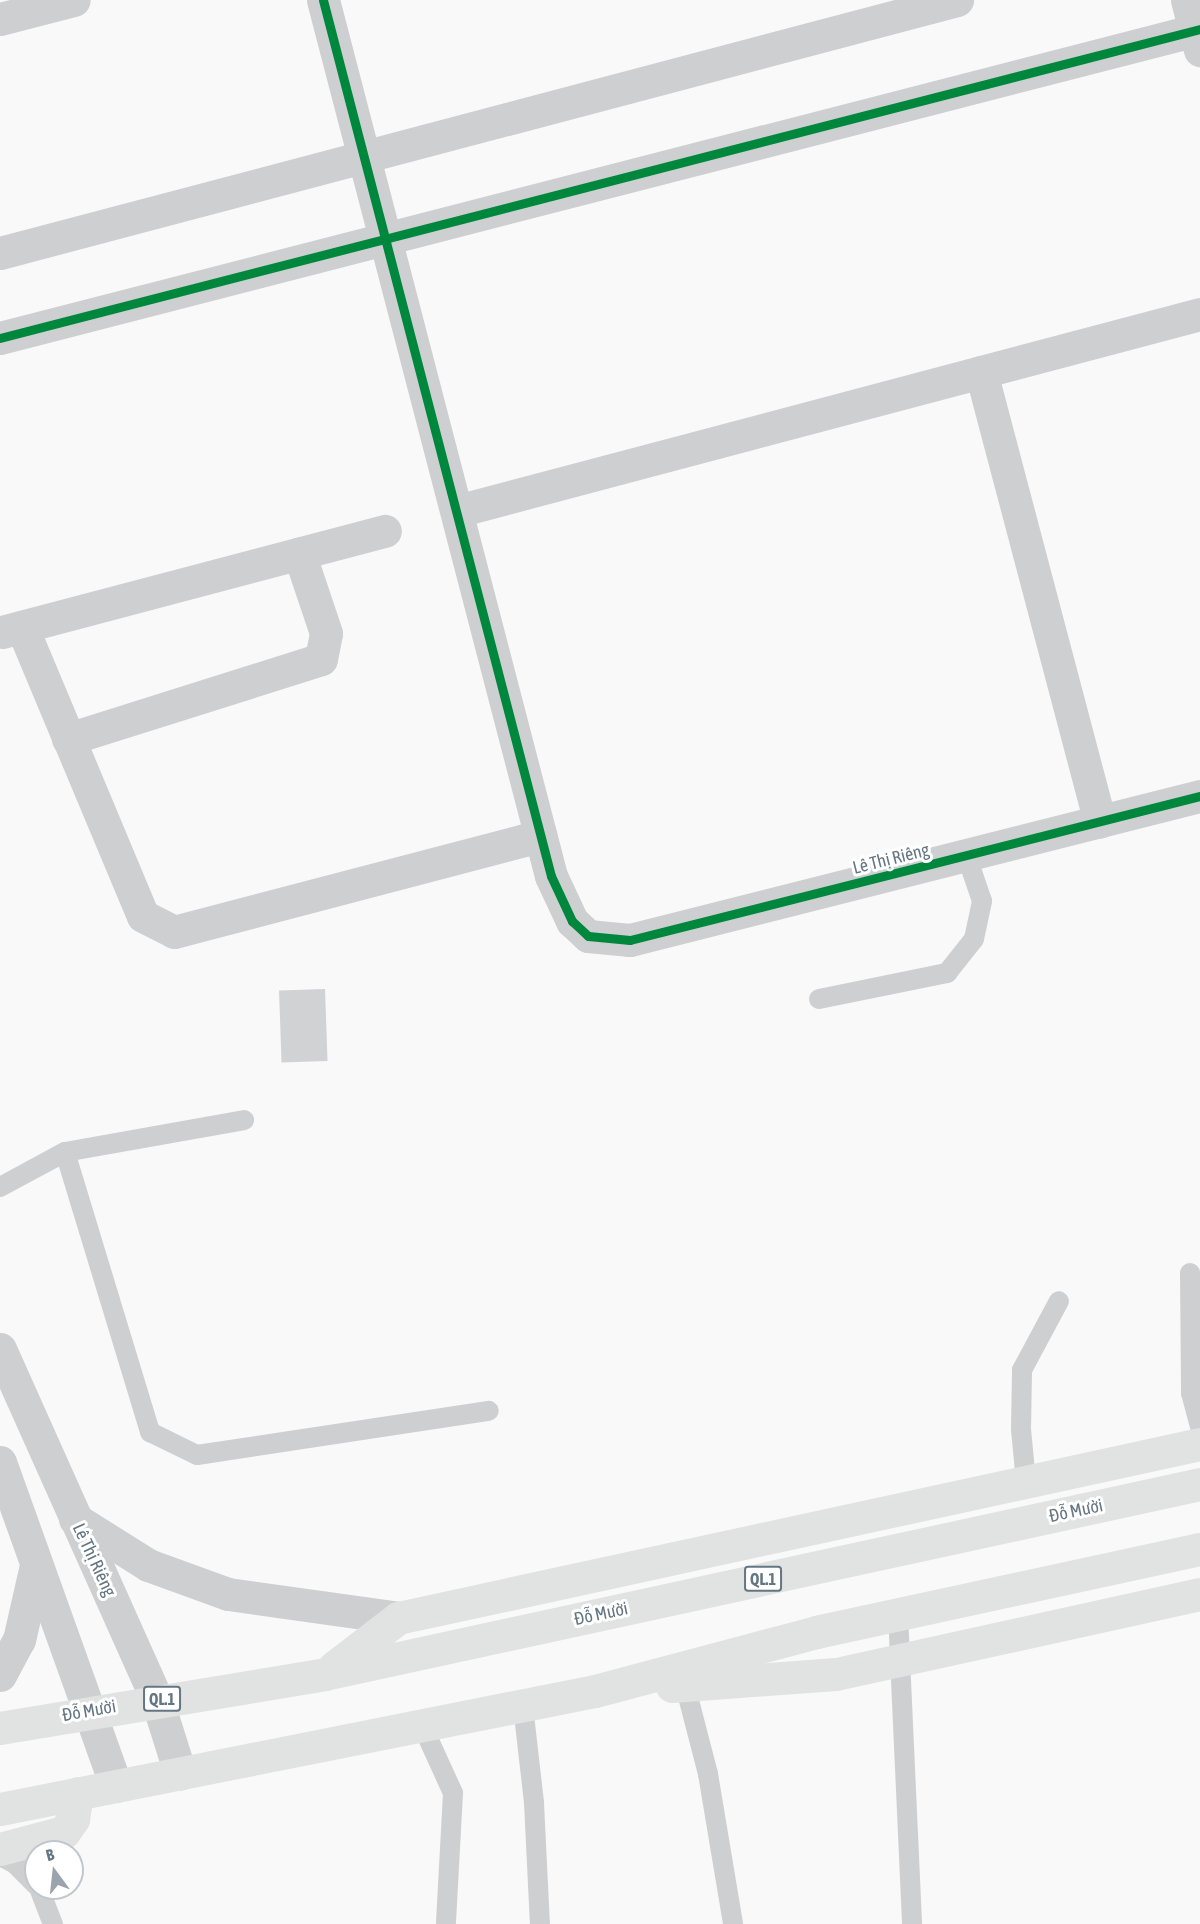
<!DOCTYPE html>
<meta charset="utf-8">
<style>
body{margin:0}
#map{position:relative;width:1200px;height:1924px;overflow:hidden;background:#f9f9f9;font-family:"Asap Condensed",sans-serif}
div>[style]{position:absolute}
.building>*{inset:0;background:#d0d2d3;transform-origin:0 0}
.service>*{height:20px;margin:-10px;padding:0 10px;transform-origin:10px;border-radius:10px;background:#cecfd0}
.minor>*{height:33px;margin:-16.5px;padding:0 16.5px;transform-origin:16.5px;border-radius:16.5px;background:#cecfd0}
.tertiary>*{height:33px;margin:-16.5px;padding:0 16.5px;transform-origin:16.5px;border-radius:16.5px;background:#cecfd0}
.trunk>*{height:33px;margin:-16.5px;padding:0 16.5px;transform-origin:16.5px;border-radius:16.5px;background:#e1e2e2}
.cycleway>*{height:9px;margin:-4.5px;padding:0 4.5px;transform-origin:4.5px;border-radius:4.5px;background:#00873e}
span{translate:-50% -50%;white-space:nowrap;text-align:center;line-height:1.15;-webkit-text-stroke:6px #fff;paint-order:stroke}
.shield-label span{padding:2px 4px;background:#fff;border:2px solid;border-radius:4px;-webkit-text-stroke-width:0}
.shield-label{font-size:16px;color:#657683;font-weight:700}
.street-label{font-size:18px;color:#657683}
.north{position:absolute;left:24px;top:1840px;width:60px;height:60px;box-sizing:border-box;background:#fff;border:2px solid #c1c8cd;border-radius:50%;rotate:345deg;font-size:16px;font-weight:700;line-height:24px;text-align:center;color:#657683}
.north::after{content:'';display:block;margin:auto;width:21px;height:27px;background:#99a4ac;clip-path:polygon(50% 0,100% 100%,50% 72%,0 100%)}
</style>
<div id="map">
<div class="building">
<div style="left:325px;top:989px;width:72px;height:46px;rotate:88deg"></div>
</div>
<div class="service">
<div style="left:819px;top:999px;width:131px;rotate:-11.5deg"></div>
<div style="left:947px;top:973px;width:43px;rotate:-51.5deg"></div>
<div style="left:974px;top:939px;width:39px;rotate:-78deg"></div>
<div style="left:982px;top:901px;width:46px;rotate:-108.8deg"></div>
<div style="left:65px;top:1152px;width:293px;rotate:73.1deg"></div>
<div style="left:150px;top:1432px;width:52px;rotate:26.1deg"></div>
<div style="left:197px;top:1455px;width:295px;rotate:-8.6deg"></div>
<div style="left:0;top:1187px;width:74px;rotate:-28.3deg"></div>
<div style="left:65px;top:1152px;width:182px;rotate:-10.1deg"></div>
<div style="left:1190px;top:1273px;width:120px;rotate:89.5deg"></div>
<div style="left:1191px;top:1393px;width:35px;rotate:75deg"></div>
<div style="left:1026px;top:1482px;width:53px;rotate:-95.4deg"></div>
<div style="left:1021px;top:1429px;width:59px;rotate:-89deg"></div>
<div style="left:1022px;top:1370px;width:78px;rotate:-61.8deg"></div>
<div style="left:898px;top:1614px;width:310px;rotate:87.4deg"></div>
<div style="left:685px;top:1685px;width:92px;rotate:75.5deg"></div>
<div style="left:708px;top:1774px;width:152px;rotate:80.5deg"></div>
<div style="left:523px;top:1706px;width:98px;rotate:83.5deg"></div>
<div style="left:534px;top:1803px;width:121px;rotate:87.2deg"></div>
<div style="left:422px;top:1725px;width:75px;rotate:65.5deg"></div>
<div style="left:453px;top:1793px;width:131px;rotate:93.1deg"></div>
<div style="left:0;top:1856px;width:16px;rotate:27deg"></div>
<div style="left:14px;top:1863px;width:31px;rotate:45deg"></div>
<div style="left:39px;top:1888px;width:39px;rotate:69deg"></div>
</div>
<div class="minor">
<div style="left:323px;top:0;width:905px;rotate:75.41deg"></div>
<div style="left:551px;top:876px;width:50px;rotate:65deg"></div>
<div style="left:572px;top:921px;width:22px;rotate:43deg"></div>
<div style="left:588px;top:936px;width:42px;rotate:5.4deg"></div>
<div style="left:630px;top:940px;width:588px;rotate:-14.18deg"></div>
<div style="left:1187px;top:0;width:52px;rotate:75.4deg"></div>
<div style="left:0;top:19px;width:76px;rotate:-14.4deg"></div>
<div style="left:0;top:253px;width:990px;rotate:-14.81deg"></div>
<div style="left:0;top:338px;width:1239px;rotate:-14.44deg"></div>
<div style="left:981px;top:372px;width:465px;rotate:75.2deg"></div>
<div style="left:457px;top:511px;width:769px;rotate:-14.85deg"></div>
<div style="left:22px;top:627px;width:313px;rotate:67.3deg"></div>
<div style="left:143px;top:916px;width:35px;rotate:27deg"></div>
<div style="left:174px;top:932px;width:379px;rotate:-14.7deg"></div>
<div style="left:2px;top:632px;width:396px;rotate:-14.8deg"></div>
<div style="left:68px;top:739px;width:265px;rotate:-17.5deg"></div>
<div style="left:321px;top:659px;width:26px;rotate:-79deg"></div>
<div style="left:326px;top:633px;width:84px;rotate:-108.6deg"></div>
</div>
<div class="tertiary">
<div style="left:0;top:1349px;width:385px;rotate:65.9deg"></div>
<div style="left:157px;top:1700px;width:77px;rotate:72.5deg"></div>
<div style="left:0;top:1462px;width:344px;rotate:70.3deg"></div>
<div style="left:75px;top:1519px;width:86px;rotate:32.2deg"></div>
<div style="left:148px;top:1565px;width:85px;rotate:19.9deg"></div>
<div style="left:228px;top:1594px;width:172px;rotate:8deg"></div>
<div style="left:0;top:1675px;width:40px;rotate:-62deg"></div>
<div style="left:19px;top:1640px;width:77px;rotate:-77.2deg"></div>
</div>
<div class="trunk">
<div style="left:334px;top:1667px;width:81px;rotate:-37.4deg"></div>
<div style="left:398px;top:1618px;width:821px;rotate:-12.24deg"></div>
<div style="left:672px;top:1686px;width:164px;rotate:-4.2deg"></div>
<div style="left:836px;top:1674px;width:373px;rotate:-12.4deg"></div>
<div style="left:0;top:1728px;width:329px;rotate:-9.4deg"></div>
<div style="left:325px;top:1674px;width:895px;rotate:-12.25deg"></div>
<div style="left:0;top:1809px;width:607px;rotate:-11.22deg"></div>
<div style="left:595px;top:1691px;width:229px;rotate:-14.9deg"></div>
<div style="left:816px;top:1632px;width:393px;rotate:-12.2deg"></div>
<div style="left:0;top:1849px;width:66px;rotate:-14.9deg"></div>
<div style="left:64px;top:1832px;width:16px;rotate:-55deg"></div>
<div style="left:73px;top:1819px;width:26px;rotate:-81deg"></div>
</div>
<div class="cycleway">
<div style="left:323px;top:0;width:905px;rotate:75.41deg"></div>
<div style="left:551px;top:876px;width:50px;rotate:65deg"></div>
<div style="left:572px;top:921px;width:22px;rotate:43deg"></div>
<div style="left:588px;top:936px;width:42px;rotate:5.4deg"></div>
<div style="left:630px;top:940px;width:588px;rotate:-14.18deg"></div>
<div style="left:0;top:338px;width:1239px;rotate:-14.44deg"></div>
</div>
<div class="shield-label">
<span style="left:763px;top:1579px">QL.1</span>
<span style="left:162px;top:1699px">QL.1</span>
</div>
<div class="street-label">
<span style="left:891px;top:859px;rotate:-14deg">Lê Thị Riêng</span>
<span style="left:1076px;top:1511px;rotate:-12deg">Đỗ Mười</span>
<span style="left:94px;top:1560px;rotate:65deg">Lê Thị Riêng</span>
<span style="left:601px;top:1614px;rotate:-12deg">Đỗ Mười</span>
<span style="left:89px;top:1711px;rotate:-10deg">Đỗ Mười</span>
</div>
<div class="north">B</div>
</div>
